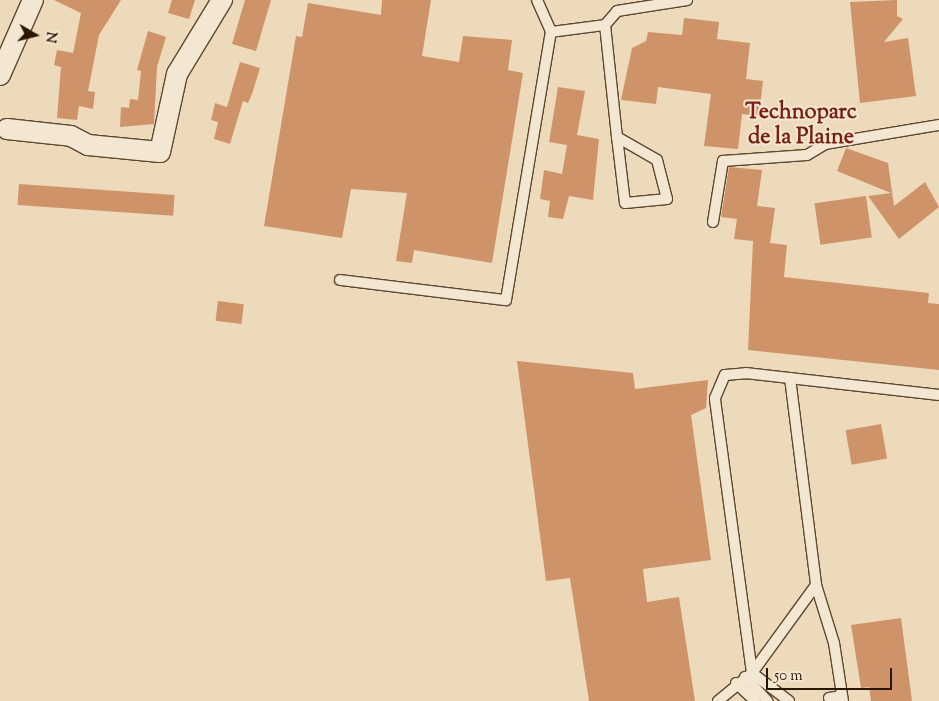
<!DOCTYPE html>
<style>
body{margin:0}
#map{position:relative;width:939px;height:701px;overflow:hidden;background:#eddabb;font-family:"Sorts Mill Goudy",serif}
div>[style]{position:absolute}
.building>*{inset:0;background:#cf9369;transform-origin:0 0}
.roads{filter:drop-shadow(1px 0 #5c472f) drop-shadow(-1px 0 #5c472f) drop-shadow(0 1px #5c472f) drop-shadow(0 -1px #5c472f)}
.lane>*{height:10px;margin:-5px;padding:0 5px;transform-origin:5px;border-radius:5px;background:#f3e7d3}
.street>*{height:20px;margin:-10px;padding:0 10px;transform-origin:10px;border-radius:10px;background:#f3e7d3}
span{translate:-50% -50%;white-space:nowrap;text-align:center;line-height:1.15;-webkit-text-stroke:4px #f3e7d3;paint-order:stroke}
.neighbourhood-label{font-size:22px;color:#7a1f14;font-weight:700}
.north{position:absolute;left:10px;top:10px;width:50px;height:50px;-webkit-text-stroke:4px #f3e7d3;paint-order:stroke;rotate:98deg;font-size:14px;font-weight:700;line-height:20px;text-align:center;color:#2b1600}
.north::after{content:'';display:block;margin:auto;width:18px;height:22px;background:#2b1600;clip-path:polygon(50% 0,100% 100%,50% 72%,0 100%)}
.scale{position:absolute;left:766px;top:668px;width:126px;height:22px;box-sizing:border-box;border:2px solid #2b1600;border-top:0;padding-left:6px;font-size:15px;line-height:18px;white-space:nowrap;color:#2b1600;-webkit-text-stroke:4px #f3e7d3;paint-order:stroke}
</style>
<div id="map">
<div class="building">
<div style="clip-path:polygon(54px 0,121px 0,99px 35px,88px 91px,95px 92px,93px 109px,79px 106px,77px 120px,57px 118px,61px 67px,54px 65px,57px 50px,73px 53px,81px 13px)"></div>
<div style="clip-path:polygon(172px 0,195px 0,189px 19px,168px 13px)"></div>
<div style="clip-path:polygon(245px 0,271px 0,256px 51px,232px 44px)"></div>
<div style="clip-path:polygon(382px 0,431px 0,422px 56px,459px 62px,463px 36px,512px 40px,508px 70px,523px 73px,492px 263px,414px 250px,412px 263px,396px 261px,407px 193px,351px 189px,342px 238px,264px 226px,296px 36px,302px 37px,308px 3px,381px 15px)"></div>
<div style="clip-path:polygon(897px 0,897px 16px,903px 19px,884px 42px,908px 38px,916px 96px,860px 103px,850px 2px)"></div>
<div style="clip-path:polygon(684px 18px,719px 22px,717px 39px,750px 43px,746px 79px,763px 81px,759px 116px,742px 114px,738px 149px,704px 146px,711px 94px,658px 87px,656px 104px,621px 100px,632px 48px,646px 41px,648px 32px,682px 35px)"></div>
<div style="clip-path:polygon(148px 31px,166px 37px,157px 67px,154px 124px,120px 127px,121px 107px,129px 108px,130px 99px,138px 100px,141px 71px,137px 70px)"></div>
<div style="clip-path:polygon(240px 62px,260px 68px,252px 94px,248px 103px,243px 101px,230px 144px,214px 139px,218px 122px,211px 120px,215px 103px,227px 107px)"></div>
<div style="clip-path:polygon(558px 87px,585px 91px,577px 135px,599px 139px,593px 200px,569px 196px,563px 219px,548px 217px,550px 201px,540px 199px,544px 170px,562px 174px,567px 145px,549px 142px)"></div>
<div style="clip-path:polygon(846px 148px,888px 163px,894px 206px,925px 182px,939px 207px,899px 239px,868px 196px,891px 193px,837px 171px)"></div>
<div style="clip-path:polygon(729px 167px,762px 170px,757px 206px,775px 208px,770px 243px,787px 245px,784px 277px,929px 293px,928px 303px,939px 304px,939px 370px,748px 350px,753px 241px,734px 239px,737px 219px,721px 217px)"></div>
<div style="left:19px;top:184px;width:156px;height:21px;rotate:4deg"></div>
<div style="left:866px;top:196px;width:42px;height:52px;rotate:82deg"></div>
<div style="left:218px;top:301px;width:26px;height:20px;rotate:7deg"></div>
<div style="clip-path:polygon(517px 361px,633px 373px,635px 389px,708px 380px,706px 408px,691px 415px,711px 560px,643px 569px,647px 602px,679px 597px,695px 701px,589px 701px,570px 578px,546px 581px)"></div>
<div style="left:881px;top:424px;width:35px;height:36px;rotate:80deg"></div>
<div style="clip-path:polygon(901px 618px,912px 701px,871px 701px,869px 687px,861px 688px,851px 625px)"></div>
</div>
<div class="roads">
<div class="lane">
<div style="left:537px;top:0;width:35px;rotate:66deg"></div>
<div style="left:617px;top:137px;width:46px;rotate:29.9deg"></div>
<div style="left:657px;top:160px;width:40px;rotate:75.6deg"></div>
<div style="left:667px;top:199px;width:42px;rotate:174.6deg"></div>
<div style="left:625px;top:203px;width:66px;rotate:-96.9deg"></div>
<div style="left:617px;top:137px;width:113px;rotate:-96.1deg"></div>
<div style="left:605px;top:25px;width:18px;rotate:-49deg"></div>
<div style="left:617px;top:11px;width:71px;rotate:-8.9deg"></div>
<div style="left:713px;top:222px;width:62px;rotate:-80.7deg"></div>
<div style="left:723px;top:161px;width:84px;rotate:-4.1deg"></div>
<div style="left:807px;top:155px;width:21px;rotate:-31deg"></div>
<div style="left:825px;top:144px;width:116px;rotate:-9.5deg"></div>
<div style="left:340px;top:280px;width:167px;rotate:6.9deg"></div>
<div style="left:506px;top:300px;width:272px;rotate:-80.5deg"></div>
<div style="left:551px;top:32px;width:54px;rotate:-7.4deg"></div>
<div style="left:790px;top:378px;width:209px;rotate:82.8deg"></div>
<div style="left:816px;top:585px;width:61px;rotate:72.8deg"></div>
<div style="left:834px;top:643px;width:59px;rotate:81.2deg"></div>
<div style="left:745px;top:677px;width:33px;rotate:47deg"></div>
<div style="left:736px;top:683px;width:26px;rotate:43deg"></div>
<div style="left:829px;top:698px;width:13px;rotate:-9deg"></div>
<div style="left:718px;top:701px;width:44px;rotate:-39.5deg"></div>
<div style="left:752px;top:673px;width:277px;rotate:-97.7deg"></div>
<div style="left:715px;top:398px;width:25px;rotate:-67deg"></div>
<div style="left:725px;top:375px;width:21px;rotate:-5deg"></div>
<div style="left:746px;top:373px;width:194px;rotate:6.5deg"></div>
<div style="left:789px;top:701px;width:46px;rotate:-142.9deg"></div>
<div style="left:752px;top:673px;width:109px;rotate:-54deg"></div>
</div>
<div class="street">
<div style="left:0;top:75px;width:82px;rotate:-66.3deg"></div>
<div style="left:7px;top:129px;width:64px;rotate:6.2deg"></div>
<div style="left:71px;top:136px;width:19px;rotate:28deg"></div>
<div style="left:88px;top:145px;width:72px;rotate:5.6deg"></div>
<div style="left:160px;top:152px;width:80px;rotate:-77.7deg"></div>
<div style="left:177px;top:74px;width:87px;rotate:-58.7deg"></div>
</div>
</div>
<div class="neighbourhood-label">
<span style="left:801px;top:126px">Technoparc<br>de la Plaine</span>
</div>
<div class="north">N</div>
<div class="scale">50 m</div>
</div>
